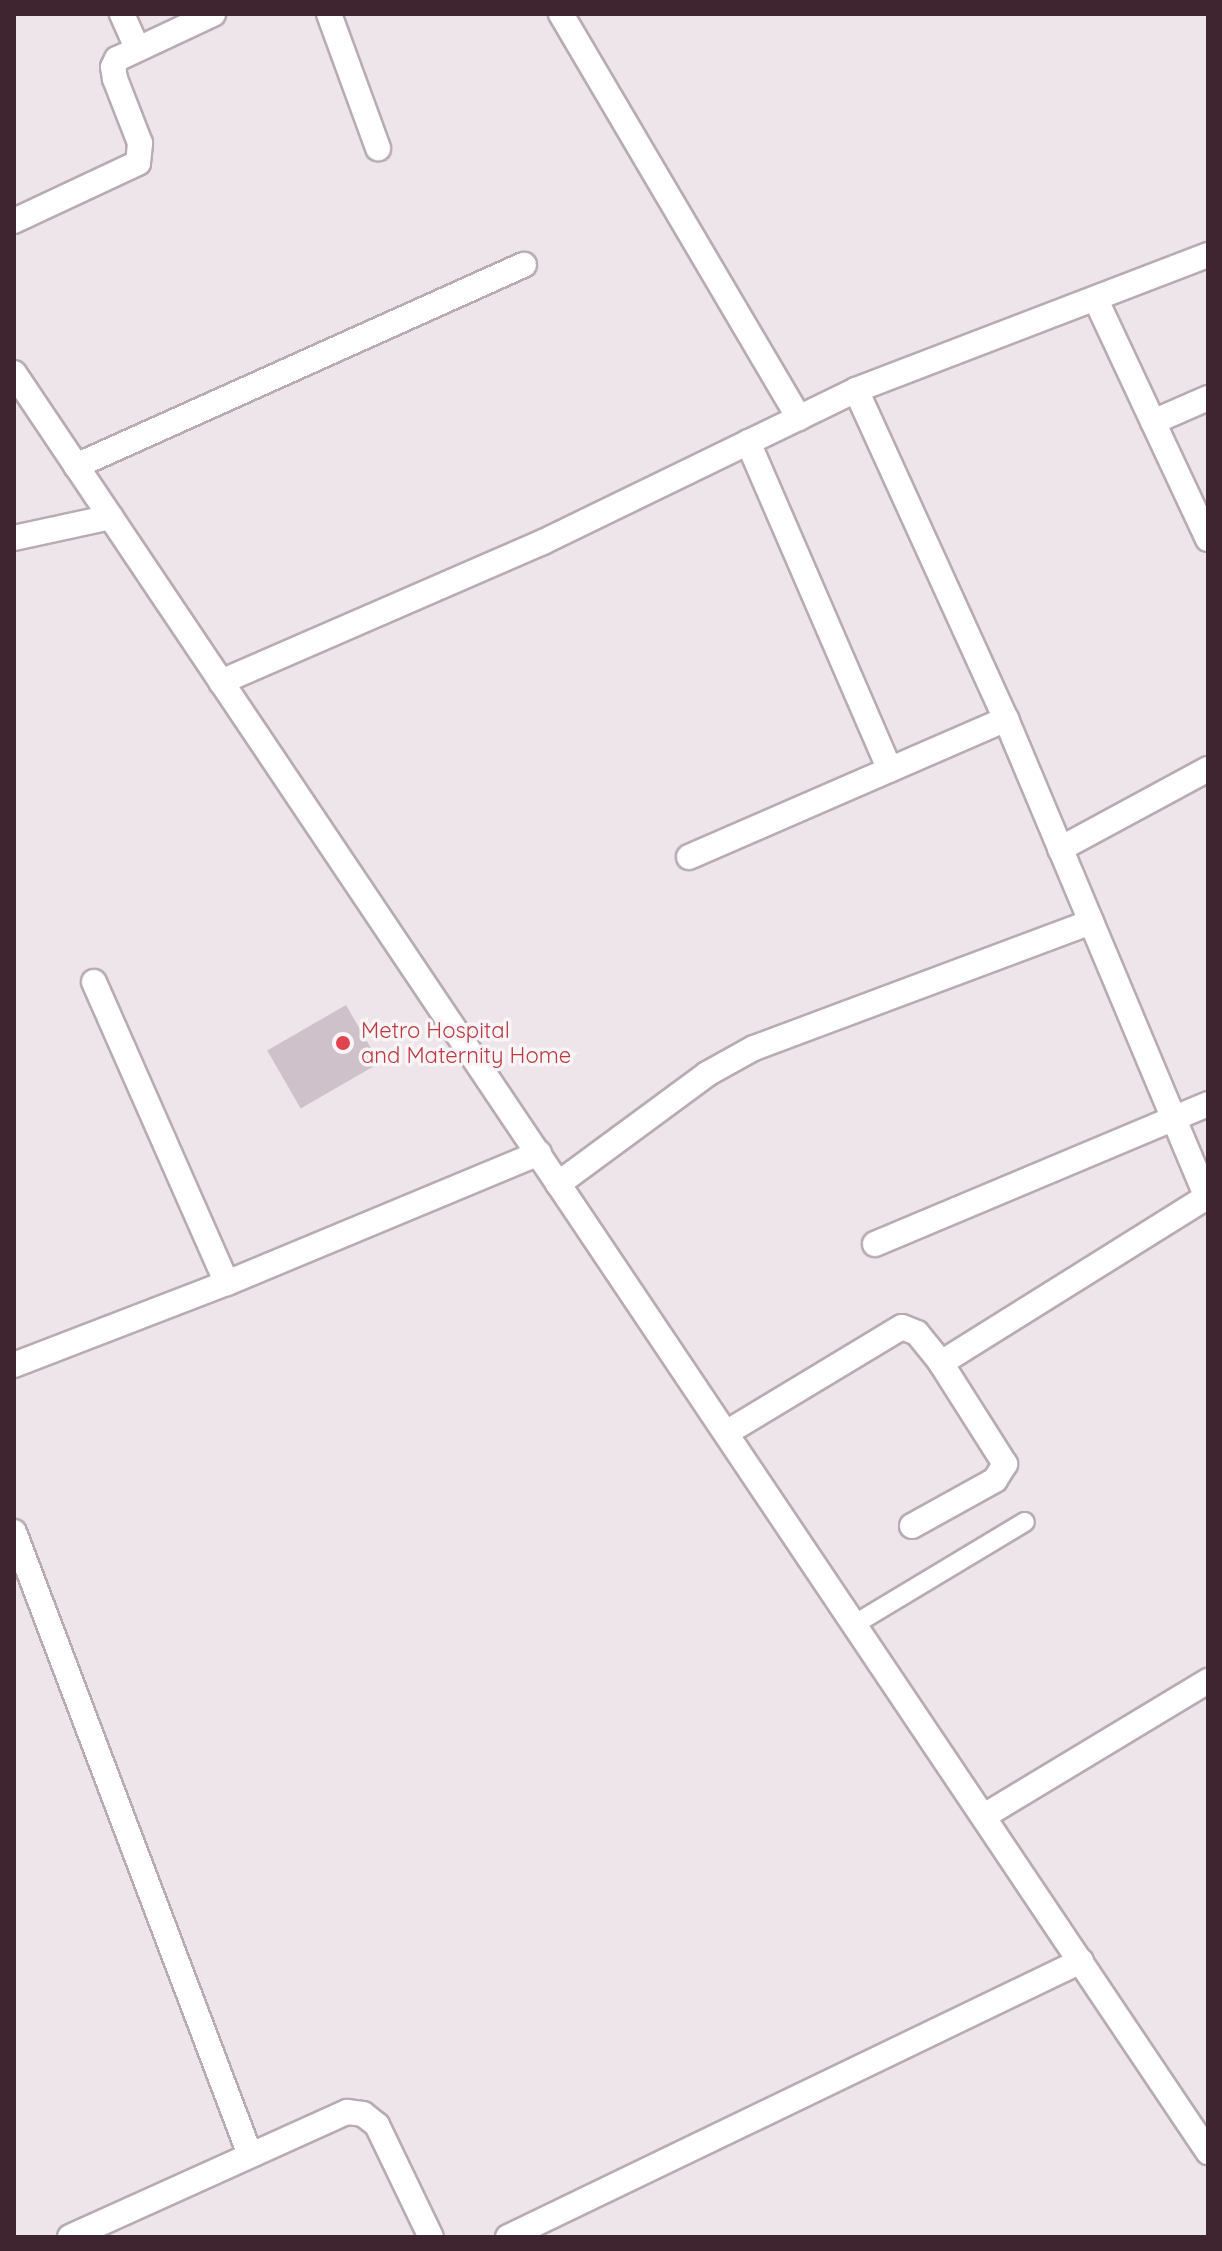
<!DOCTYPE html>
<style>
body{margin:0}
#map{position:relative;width:1222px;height:2251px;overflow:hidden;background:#ede5ea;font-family:Quicksand,sans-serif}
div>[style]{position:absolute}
.building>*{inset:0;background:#cec1c9;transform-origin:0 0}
.roads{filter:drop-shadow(2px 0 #b8abb2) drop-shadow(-2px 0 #b8abb2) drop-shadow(0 2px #b8abb2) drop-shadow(0 -2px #b8abb2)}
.lane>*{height:18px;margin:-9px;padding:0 9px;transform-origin:9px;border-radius:9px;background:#fff}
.street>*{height:24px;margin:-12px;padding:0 12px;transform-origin:12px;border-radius:12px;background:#fff}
.secondary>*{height:24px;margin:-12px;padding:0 12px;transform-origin:12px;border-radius:12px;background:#fff}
.dots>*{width:22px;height:22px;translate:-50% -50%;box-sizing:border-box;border:4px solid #faf6f8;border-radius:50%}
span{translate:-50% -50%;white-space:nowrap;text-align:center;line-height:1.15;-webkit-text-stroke:7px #faf6f8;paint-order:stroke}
.health-label{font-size:22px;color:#be3a42}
.left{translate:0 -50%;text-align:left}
.frame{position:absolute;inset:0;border:16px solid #3e2530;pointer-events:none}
</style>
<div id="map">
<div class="building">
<div style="left:346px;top:1005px;width:67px;height:91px;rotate:60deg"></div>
</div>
<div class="roads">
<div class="lane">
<div style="left:855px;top:1624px;width:198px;rotate:-31deg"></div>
</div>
<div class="street">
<div style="left:122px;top:14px;width:37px;rotate:66deg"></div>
<div style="left:329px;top:14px;width:143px;rotate:69.9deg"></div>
<div style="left:561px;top:14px;width:469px;rotate:59.5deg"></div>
<div style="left:14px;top:221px;width:137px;rotate:-25.1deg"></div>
<div style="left:138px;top:163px;width:20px;rotate:-84deg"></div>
<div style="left:140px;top:143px;width:69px;rotate:-111.3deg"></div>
<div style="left:115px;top:79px;width:12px;rotate:-99deg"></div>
<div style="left:113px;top:67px;width:9px;rotate:-63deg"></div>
<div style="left:117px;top:59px;width:106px;rotate:-25.1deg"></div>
<div style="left:1096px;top:300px;width:264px;rotate:64.9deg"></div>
<div style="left:856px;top:390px;width:362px;rotate:65.5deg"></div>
<div style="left:1006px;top:719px;width:522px;rotate:67.22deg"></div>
<div style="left:1153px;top:422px;width:60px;rotate:-23.6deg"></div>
<div style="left:748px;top:442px;width:357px;rotate:66.6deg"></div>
<div style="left:76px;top:466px;width:491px;rotate:-24.2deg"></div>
<div style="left:14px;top:538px;width:99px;rotate:-12.2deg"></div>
<div style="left:221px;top:682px;width:351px;rotate:-23.5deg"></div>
<div style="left:543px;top:542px;width:348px;rotate:-25.9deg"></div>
<div style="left:856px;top:390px;width:377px;rotate:-21deg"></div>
<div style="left:1060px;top:849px;width:168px;rotate:-28.4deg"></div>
<div style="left:689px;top:857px;width:346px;rotate:-23.5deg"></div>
<div style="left:94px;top:982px;width:329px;rotate:66.2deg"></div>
<div style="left:558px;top:1184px;width:185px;rotate:-36.4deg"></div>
<div style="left:707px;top:1074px;width:54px;rotate:-29deg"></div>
<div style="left:754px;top:1048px;width:360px;rotate:-20.5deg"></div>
<div style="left:875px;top:1244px;width:361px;rotate:-22.8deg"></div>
<div style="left:14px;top:1365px;width:228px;rotate:-21.1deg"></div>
<div style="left:227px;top:1283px;width:338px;rotate:-22.6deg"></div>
<div style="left:726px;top:1433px;width:205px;rotate:-31.1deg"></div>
<div style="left:902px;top:1327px;width:16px;rotate:22deg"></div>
<div style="left:917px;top:1333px;width:38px;rotate:51deg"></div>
<div style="left:941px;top:1363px;width:314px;rotate:-32deg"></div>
<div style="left:912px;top:1526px;width:95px;rotate:-29deg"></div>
<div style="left:995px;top:1480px;width:19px;rotate:-58deg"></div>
<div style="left:1005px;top:1464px;width:120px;rotate:-122.4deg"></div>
<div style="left:14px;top:1532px;width:666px;rotate:69.25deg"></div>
<div style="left:984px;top:1816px;width:262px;rotate:-31.1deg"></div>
<div style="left:70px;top:2237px;width:304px;rotate:-24.3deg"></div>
<div style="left:347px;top:2112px;width:16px;rotate:7deg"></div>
<div style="left:363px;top:2114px;width:18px;rotate:38deg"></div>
<div style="left:377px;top:2125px;width:124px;rotate:64.3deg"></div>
<div style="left:508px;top:2237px;width:636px;rotate:-25.72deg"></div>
</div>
<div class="secondary">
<div style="left:14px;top:373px;width:2143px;rotate:56.13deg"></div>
</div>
</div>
<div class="dots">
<div style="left:343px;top:1043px;background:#e0444e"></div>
</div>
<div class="health-label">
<span class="left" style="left:361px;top:1043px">Metro Hospital<br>and Maternity Home</span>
</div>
<div class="frame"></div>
</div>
